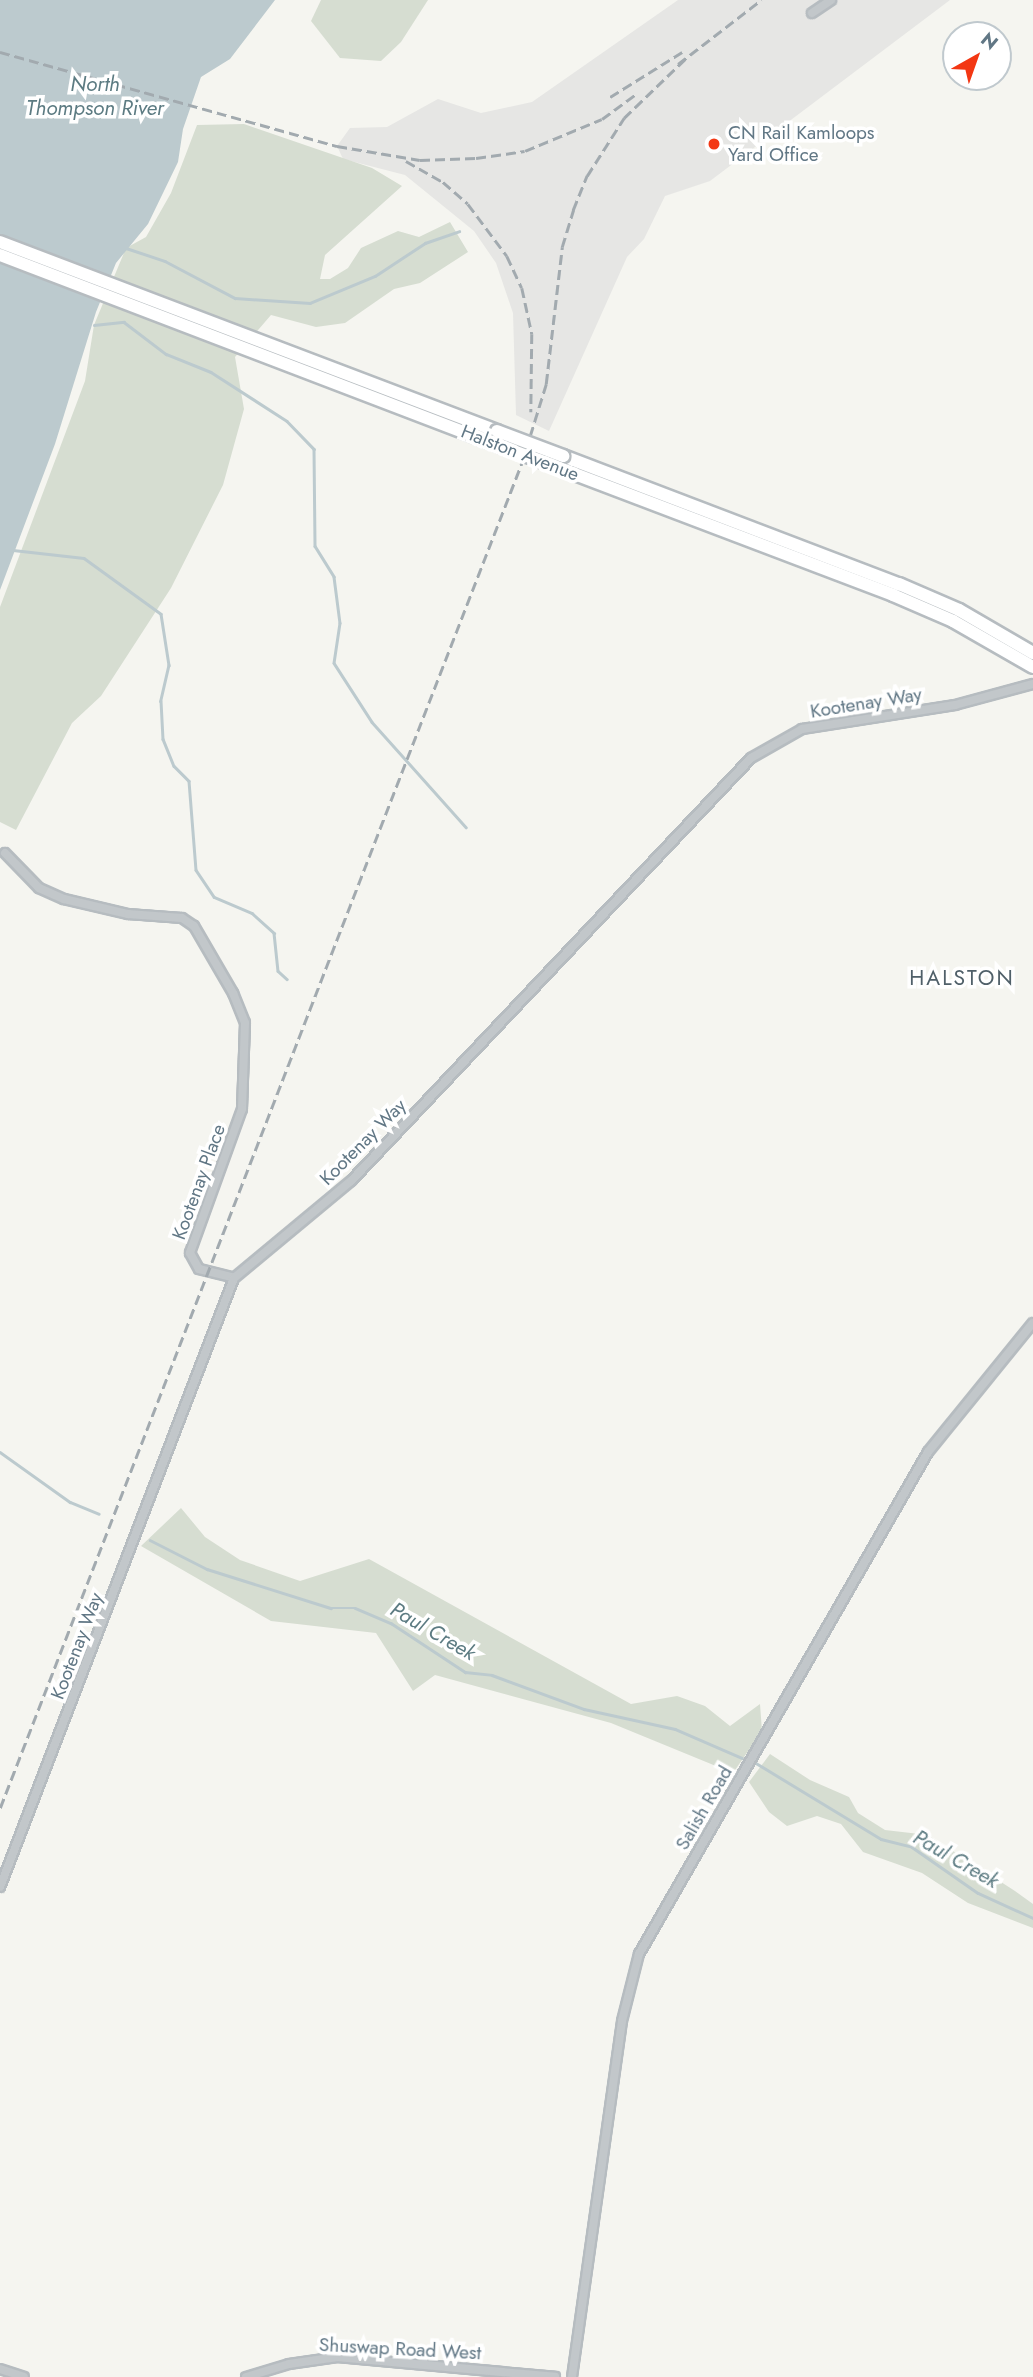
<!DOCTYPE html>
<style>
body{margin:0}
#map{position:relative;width:1033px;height:2377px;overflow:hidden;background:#f5f5f0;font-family:Jost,sans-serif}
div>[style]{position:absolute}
.built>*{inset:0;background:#e6e6e4}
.green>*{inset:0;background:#d6ddd1}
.water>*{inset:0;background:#bccace}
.stream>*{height:2.5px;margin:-1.25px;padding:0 1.25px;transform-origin:1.25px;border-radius:1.25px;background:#bccace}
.roads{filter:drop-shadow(2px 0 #b6bcc0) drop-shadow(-2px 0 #b6bcc0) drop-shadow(0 2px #b6bcc0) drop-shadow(0 -2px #b6bcc0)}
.minor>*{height:8px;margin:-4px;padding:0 4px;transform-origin:4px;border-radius:4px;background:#c2c7ca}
.secondary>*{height:12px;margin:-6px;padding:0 6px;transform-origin:6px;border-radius:6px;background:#fff}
.rail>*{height:2.5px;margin-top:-1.25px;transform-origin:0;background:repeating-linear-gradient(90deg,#a2aaaf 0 10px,transparent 0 15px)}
.bridges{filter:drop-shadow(2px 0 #b6bcc0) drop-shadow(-2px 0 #b6bcc0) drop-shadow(0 2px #b6bcc0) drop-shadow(0 -2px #b6bcc0)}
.secondary-bridge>*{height:12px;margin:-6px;padding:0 6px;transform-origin:6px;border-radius:6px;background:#fff}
.dots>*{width:19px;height:19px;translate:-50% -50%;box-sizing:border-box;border:4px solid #fff;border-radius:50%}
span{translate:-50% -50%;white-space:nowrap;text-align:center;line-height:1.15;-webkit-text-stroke:7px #fff;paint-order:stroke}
.poi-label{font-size:19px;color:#617785}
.left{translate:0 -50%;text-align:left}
.street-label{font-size:19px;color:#617785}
.water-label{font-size:21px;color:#5c7b82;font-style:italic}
.neighbourhood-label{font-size:21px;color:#506069;letter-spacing:2px}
.north{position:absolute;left:942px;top:21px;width:70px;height:70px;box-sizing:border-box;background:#fff;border:2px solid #c0c9ce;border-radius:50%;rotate:40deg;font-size:19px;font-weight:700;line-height:28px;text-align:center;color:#617785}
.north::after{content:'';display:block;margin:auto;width:24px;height:32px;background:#f33713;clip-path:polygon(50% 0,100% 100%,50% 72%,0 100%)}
</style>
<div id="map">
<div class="built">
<div style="clip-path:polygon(678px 0,950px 0,710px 181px,665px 196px,644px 239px,627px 257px,549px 431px,516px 415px,513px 313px,496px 263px,474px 231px,405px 175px,343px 159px,337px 146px,350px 128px,387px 127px,438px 99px,481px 113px,532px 102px)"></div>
</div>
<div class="green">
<div style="clip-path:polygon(321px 0,428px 0,401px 42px,381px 61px,340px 58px,311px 21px)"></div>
<div style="clip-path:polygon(244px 124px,372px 168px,402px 186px,325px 255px,320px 279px,330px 279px,348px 268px,361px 248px,398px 231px,419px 237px,450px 222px,468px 252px,420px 283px,394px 289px,345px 323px,316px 327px,271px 315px,235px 357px,244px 409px,223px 485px,171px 588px,101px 696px,72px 723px,16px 830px,0 822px,0 607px,85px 381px,94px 325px,126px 248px,146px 237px,171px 193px,197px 125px)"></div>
<div style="clip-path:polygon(181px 1508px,205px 1537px,240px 1560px,300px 1581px,369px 1559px,631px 1704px,677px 1696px,705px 1706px,730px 1726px,760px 1704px,762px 1731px,733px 1773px,611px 1723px,435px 1675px,413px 1691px,376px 1633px,271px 1621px,141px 1546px)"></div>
<div style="clip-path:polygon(770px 1754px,810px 1780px,849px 1797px,858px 1813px,885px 1830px,928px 1835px,1015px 1891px,1033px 1904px,1033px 1928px,968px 1903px,922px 1873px,863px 1852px,841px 1824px,817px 1816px,787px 1826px,769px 1812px,749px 1782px)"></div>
</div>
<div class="water">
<div style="clip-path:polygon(0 0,275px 0,230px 59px,201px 77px,183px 129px,178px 162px,148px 224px,116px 263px,96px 312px,55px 444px,0 590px)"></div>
</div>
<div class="stream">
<div style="left:126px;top:248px;width:41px;rotate:18.4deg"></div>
<div style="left:165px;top:261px;width:79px;rotate:27.9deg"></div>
<div style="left:235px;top:298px;width:75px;rotate:3.8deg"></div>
<div style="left:310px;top:303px;width:70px;rotate:-22.6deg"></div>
<div style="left:375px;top:276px;width:60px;rotate:-33.4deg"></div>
<div style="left:425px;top:243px;width:36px;rotate:-19deg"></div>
<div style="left:94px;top:325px;width:30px;rotate:-6deg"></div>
<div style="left:124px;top:322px;width:53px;rotate:37.3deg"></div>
<div style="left:166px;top:354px;width:48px;rotate:21.8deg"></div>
<div style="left:211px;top:372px;width:90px;rotate:32.8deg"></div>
<div style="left:287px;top:421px;width:39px;rotate:46deg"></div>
<div style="left:314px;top:449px;width:97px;rotate:89.4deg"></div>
<div style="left:315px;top:546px;width:36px;rotate:58deg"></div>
<div style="left:334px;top:577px;width:46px;rotate:82.6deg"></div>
<div style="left:340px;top:623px;width:40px;rotate:98.5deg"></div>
<div style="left:334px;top:663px;width:70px;rotate:57.2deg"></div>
<div style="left:372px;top:722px;width:141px;rotate:48.2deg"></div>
<div style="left:13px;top:550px;width:71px;rotate:6.4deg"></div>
<div style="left:84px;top:558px;width:95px;rotate:36deg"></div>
<div style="left:161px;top:614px;width:52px;rotate:81.1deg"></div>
<div style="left:169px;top:665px;width:37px;rotate:103deg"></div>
<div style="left:161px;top:701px;width:38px;rotate:87deg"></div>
<div style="left:163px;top:739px;width:29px;rotate:68deg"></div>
<div style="left:174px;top:766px;width:21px;rotate:45deg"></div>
<div style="left:189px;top:781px;width:89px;rotate:85.5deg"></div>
<div style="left:196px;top:870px;width:32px;rotate:56deg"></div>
<div style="left:214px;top:897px;width:41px;rotate:22.8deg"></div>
<div style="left:252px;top:913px;width:30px;rotate:42deg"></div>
<div style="left:274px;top:933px;width:38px;rotate:84deg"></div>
<div style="left:278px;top:971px;width:12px;rotate:42deg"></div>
<div style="left:0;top:1452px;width:86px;rotate:35.5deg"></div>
<div style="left:70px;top:1502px;width:31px;rotate:22deg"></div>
<div style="left:150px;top:1540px;width:64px;rotate:27deg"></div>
<div style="left:207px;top:1569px;width:130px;rotate:17.5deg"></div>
<div style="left:331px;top:1608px;width:24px"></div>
<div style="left:355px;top:1608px;width:39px;rotate:23deg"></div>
<div style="left:391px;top:1623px;width:89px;rotate:33.5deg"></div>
<div style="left:465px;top:1672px;width:27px;rotate:6deg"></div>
<div style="left:492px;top:1675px;width:98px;rotate:20.3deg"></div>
<div style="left:584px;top:1709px;width:93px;rotate:12.4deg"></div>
<div style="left:675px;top:1729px;width:73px;rotate:23.4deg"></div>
<div style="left:756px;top:1763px;width:146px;rotate:31.3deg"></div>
<div style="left:881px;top:1839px;width:32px;rotate:14deg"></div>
<div style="left:912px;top:1847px;width:80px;rotate:34.9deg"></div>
<div style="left:978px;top:1893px;width:60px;rotate:24.4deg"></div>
</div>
<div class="roads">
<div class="minor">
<div style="left:812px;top:13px;width:23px;rotate:-34deg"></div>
<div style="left:5px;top:853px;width:49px;rotate:45.8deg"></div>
<div style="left:39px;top:888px;width:27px;rotate:24deg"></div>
<div style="left:64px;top:899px;width:66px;rotate:13.2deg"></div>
<div style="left:128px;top:914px;width:54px;rotate:4.2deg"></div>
<div style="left:182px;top:918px;width:14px;rotate:34deg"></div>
<div style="left:194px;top:926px;width:78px;rotate:59.8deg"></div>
<div style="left:233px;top:993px;width:32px;rotate:68deg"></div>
<div style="left:245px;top:1023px;width:86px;rotate:92deg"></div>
<div style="left:242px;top:1109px;width:153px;rotate:109.9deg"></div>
<div style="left:190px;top:1253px;width:18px;rotate:61deg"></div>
<div style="left:199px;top:1269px;width:36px;rotate:14deg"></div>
<div style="left:0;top:1887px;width:652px;rotate:-68.98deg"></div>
<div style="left:234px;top:1278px;width:152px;rotate:-39.7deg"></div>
<div style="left:351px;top:1181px;width:582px;rotate:-46.6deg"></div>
<div style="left:751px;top:758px;width:59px;rotate:-29.6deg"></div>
<div style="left:802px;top:729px;width:155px;rotate:-8.9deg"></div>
<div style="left:955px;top:705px;width:81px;rotate:-15.1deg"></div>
<div style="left:0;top:2369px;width:25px;rotate:18deg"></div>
<div style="left:246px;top:2377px;width:45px;rotate:-16.8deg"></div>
<div style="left:289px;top:2364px;width:49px;rotate:-8.3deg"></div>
<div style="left:337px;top:2357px;width:219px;rotate:5.2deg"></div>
<div style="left:572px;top:2377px;width:359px;rotate:-82deg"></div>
<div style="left:622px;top:2021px;width:69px;rotate:-75.8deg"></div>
<div style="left:639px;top:1954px;width:579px;rotate:-60.07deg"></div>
<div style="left:928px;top:1452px;width:166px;rotate:-50.9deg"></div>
</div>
<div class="secondary">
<div style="left:0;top:242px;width:532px;rotate:20.82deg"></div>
<div style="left:0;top:255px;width:527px;rotate:20.91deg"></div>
<div style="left:563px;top:456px;width:360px;rotate:20.9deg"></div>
<div style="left:899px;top:584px;width:65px;rotate:23.4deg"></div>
<div style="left:959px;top:610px;width:86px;rotate:30.2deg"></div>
<div style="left:559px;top:468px;width:357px;rotate:20.8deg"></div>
<div style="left:893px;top:595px;width:65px;rotate:23.4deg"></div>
<div style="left:953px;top:621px;width:92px;rotate:29.9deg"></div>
</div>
</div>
<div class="rail">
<div style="left:0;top:52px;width:350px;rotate:15.6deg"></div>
<div style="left:337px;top:146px;width:84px;rotate:9.6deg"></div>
<div style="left:420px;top:160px;width:56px;rotate:-2deg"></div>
<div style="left:476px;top:158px;width:49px;rotate:-8.1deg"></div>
<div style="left:525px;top:151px;width:83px;rotate:-22.6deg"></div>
<div style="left:602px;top:119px;width:42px;rotate:-36.3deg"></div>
<div style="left:678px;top:64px;width:105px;rotate:-37.6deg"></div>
<div style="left:610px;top:97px;width:85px;rotate:-32deg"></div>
<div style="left:406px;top:161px;width:43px;rotate:29.6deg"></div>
<div style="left:443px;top:182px;width:33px;rotate:41deg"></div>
<div style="left:468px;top:204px;width:65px;rotate:53.1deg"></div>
<div style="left:507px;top:256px;width:35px;rotate:65deg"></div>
<div style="left:522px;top:288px;width:47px;rotate:77.7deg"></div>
<div style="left:532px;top:334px;width:78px;rotate:90.7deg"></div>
<div style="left:0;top:1808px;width:1441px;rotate:-68.8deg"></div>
<div style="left:521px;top:465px;width:85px;rotate:-72.8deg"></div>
<div style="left:546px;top:384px;width:138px;rotate:-83.3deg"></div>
<div style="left:562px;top:247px;width:39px;rotate:-73deg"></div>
<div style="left:573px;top:210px;width:37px;rotate:-68deg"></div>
<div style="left:587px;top:176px;width:69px;rotate:-57.5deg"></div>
<div style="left:624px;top:118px;width:85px;rotate:-44deg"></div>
</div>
<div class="bridges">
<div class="secondary-bridge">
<div style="left:497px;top:431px;width:71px;rotate:20.7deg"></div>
<div style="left:492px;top:443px;width:72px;rotate:20.5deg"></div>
</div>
</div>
<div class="dots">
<div style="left:714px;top:144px;background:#f33713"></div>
</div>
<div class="poi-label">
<span class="left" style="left:728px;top:144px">CN Rail Kamloops<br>Yard Office</span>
</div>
<div class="street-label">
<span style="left:520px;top:453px;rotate:21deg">Halston Avenue</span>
<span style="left:866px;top:703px;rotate:-9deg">Kootenay Way</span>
<span style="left:363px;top:1142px;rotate:-45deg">Kootenay Way</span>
<span style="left:199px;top:1182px;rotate:-70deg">Kootenay Place</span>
<span style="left:77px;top:1646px;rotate:-69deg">Kootenay Way</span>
<span style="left:704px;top:1808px;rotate:-60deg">Salish Road</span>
<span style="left:400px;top:2349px;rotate:3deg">Shuswap Road West</span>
</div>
<div class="water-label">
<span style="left:95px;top:96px">North<br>Thompson River</span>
<span style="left:433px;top:1631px;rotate:30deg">Paul Creek</span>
<span style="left:956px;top:1859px;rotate:30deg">Paul Creek</span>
</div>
<div class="neighbourhood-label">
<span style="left:962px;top:978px">HALSTON</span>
</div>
<div class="north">N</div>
</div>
